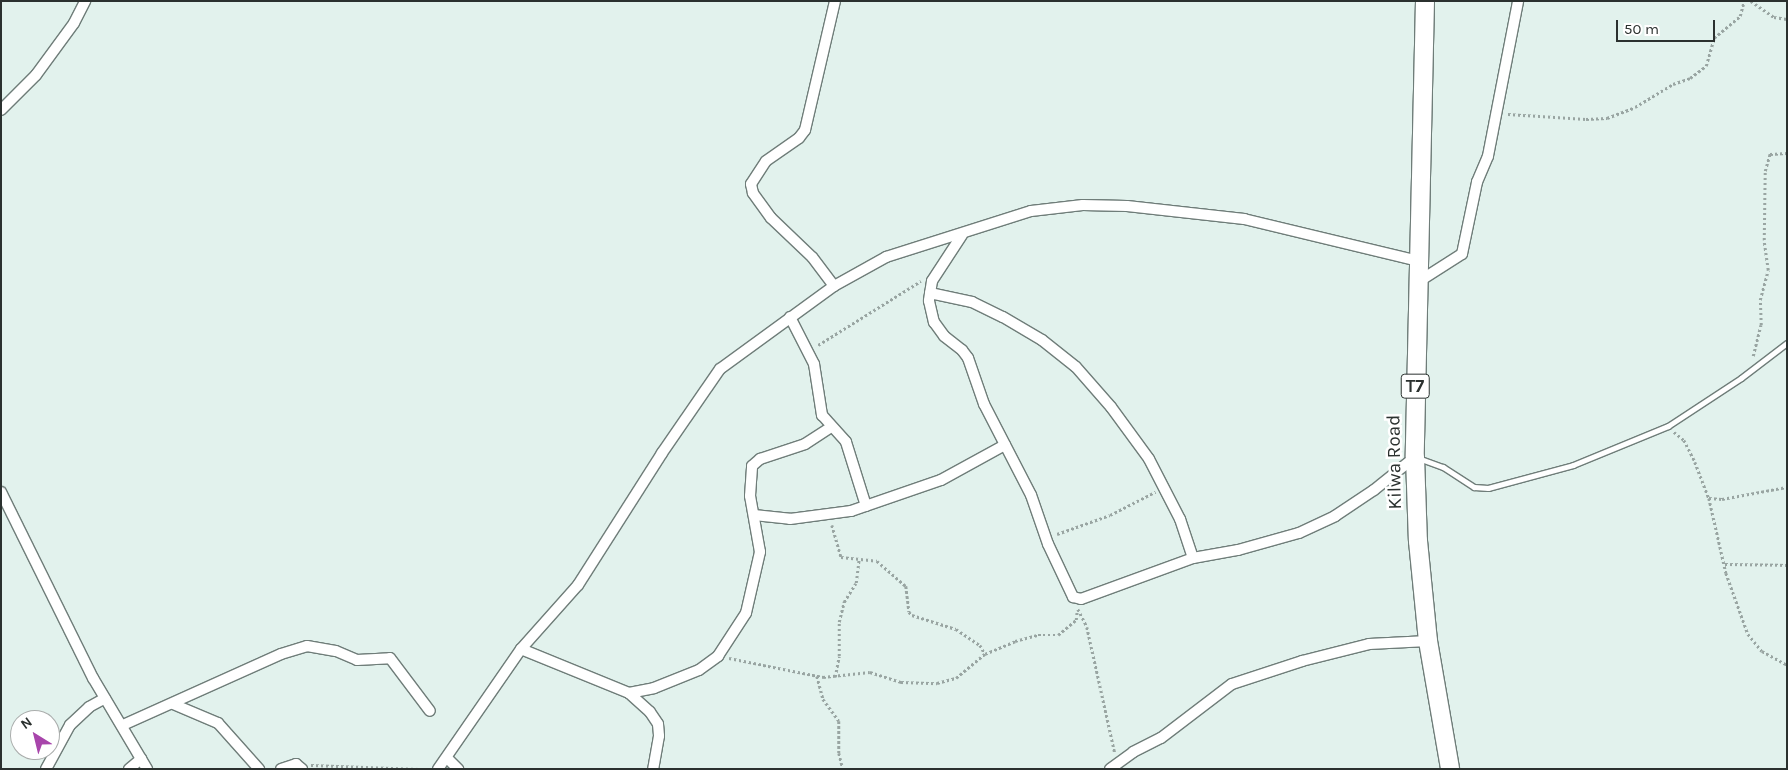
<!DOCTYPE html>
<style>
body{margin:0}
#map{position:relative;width:1788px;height:770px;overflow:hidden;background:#e2f2ed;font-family:Karla,sans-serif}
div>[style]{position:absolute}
.path>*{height:2.5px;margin-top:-1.25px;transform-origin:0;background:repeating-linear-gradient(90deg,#99a5a2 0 2.5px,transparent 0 5px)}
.roads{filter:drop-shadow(1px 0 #6f7d79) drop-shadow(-1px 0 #6f7d79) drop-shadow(0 1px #6f7d79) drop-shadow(0 -1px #6f7d79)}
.service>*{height:5px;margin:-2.5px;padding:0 2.5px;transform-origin:2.5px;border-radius:2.5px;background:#fff}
.minor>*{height:10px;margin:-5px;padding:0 5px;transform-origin:5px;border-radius:5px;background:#fff}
.trunk>*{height:18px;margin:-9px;padding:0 9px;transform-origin:9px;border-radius:9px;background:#fff}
span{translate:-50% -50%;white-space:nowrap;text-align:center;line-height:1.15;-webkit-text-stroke:5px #fff;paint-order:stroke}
.shield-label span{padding:1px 4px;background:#fff;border:1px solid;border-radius:4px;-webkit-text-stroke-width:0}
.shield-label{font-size:18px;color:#2b312f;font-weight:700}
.street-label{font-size:19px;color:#2b312f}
.frame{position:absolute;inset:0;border:2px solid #2b312f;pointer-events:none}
.north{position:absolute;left:10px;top:710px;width:50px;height:50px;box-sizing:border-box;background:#fff;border:1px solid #aaadac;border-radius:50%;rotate:324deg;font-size:14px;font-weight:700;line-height:20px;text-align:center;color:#2b312f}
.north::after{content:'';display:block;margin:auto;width:18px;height:22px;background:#a845ab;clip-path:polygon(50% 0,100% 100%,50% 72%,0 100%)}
.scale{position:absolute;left:1616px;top:20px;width:99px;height:22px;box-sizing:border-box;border:2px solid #2b312f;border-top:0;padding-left:6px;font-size:15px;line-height:18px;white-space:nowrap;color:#2b312f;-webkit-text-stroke:4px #fff;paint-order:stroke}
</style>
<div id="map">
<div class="path">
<div style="left:1751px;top:1px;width:28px;rotate:35deg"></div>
<div style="left:1774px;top:17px;width:13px;rotate:9deg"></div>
<div style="left:1508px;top:114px;width:78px;rotate:3.7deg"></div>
<div style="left:1586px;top:119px;width:21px;rotate:-3deg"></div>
<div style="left:1607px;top:118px;width:30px;rotate:-21deg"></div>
<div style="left:1635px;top:107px;width:44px;rotate:-31.2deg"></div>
<div style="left:1673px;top:84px;width:18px;rotate:-19deg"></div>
<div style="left:1690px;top:78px;width:20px;rotate:-37deg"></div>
<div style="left:1706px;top:66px;width:29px;rotate:-74deg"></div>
<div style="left:1714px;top:38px;width:34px;rotate:-40deg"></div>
<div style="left:1740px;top:16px;width:16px;rotate:-75deg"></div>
<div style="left:818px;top:345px;width:121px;rotate:-31.9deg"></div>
<div style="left:1753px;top:356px;width:32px;rotate:-76deg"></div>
<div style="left:1761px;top:325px;width:25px;rotate:-92deg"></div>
<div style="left:1760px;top:300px;width:31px;rotate:-75deg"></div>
<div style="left:1768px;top:270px;width:30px;rotate:-98deg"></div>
<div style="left:1764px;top:240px;width:69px;rotate:-89.2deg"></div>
<div style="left:1765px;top:171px;width:18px;rotate:-74deg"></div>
<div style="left:1770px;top:154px;width:17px;rotate:-3deg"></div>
<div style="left:1674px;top:432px;width:13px;rotate:39deg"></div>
<div style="left:1684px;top:440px;width:25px;rotate:63deg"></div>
<div style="left:1695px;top:462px;width:39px;rotate:69deg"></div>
<div style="left:1709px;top:498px;width:13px;rotate:4deg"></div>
<div style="left:1722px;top:499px;width:66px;rotate:-10.5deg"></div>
<div style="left:1709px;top:498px;width:77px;rotate:77.2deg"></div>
<div style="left:1726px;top:573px;width:65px;rotate:70.2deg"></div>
<div style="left:1748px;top:634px;width:22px;rotate:51deg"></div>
<div style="left:1762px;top:651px;width:29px;rotate:29deg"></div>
<div style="left:832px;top:525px;width:33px;rotate:74deg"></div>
<div style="left:841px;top:557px;width:36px;rotate:6deg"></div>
<div style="left:877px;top:561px;width:38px;rotate:41deg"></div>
<div style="left:906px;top:586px;width:26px;rotate:83deg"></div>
<div style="left:909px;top:612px;width:4px;rotate:45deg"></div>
<div style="left:912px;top:615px;width:46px;rotate:17.7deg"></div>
<div style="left:956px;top:629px;width:29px;rotate:34deg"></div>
<div style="left:980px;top:645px;width:10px;rotate:61deg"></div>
<div style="left:1057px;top:534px;width:56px;rotate:-19.7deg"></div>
<div style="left:1110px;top:515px;width:51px;rotate:-27.1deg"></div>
<div style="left:1725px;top:564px;width:62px;rotate:0.9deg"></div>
<div style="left:1078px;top:609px;width:20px;rotate:63deg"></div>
<div style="left:1087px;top:627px;width:129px;rotate:77.5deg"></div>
<div style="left:729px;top:658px;width:96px;rotate:11.4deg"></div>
<div style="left:823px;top:677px;width:47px;rotate:-6.1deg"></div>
<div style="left:870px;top:672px;width:33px;rotate:18deg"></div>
<div style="left:901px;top:682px;width:36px;rotate:2deg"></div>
<div style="left:937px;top:683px;width:20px;rotate:-15deg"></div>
<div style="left:956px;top:678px;width:38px;rotate:-40deg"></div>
<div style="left:985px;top:654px;width:33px;rotate:-23deg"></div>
<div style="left:1015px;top:641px;width:24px;rotate:-15deg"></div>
<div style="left:1038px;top:635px;width:20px"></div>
<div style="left:1058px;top:635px;width:23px;rotate:-40deg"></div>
<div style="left:1076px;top:620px;width:10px;rotate:-84deg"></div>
<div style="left:817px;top:676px;width:24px;rotate:75deg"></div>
<div style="left:823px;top:699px;width:27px;rotate:54deg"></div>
<div style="left:839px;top:721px;width:32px;rotate:90deg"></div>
<div style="left:839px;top:753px;width:16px;rotate:76deg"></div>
<div style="left:835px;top:677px;width:21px;rotate:-79deg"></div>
<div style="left:839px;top:656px;width:34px;rotate:-90deg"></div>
<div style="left:839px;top:622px;width:21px;rotate:-76deg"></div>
<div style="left:844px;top:602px;width:22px;rotate:-58deg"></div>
<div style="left:856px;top:583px;width:24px;rotate:-83deg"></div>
<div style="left:311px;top:765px;width:108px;rotate:2.1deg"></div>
</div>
<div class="roads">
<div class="service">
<div style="left:1418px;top:458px;width:27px;rotate:20deg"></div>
<div style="left:1443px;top:467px;width:37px;rotate:33deg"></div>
<div style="left:1474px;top:487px;width:14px;rotate:4deg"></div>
<div style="left:1488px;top:488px;width:88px;rotate:-15.1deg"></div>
<div style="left:1573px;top:465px;width:103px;rotate:-22.3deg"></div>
<div style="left:1668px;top:426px;width:87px;rotate:-33.3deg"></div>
<div style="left:1741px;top:378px;width:58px;rotate:-37.3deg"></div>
</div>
<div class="minor">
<div style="left:1px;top:110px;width:49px;rotate:-45deg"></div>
<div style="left:36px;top:75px;width:64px;rotate:-53.8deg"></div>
<div style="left:74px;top:23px;width:25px;rotate:-63deg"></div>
<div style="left:962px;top:235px;width:55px;rotate:123.1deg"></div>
<div style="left:932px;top:281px;width:20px;rotate:99deg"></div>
<div style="left:929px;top:301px;width:22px;rotate:77deg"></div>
<div style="left:934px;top:322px;width:17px;rotate:54deg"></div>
<div style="left:944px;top:336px;width:23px;rotate:38deg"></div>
<div style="left:962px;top:350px;width:10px;rotate:53deg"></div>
<div style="left:968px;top:358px;width:49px;rotate:70.8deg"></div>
<div style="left:984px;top:404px;width:102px;rotate:62.7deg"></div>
<div style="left:1031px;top:495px;width:52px;rotate:70.9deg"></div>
<div style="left:1048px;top:544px;width:59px;rotate:64.7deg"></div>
<div style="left:1073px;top:597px;width:8px;rotate:14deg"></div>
<div style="left:1081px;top:599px;width:119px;rotate:-20.1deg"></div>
<div style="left:1193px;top:558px;width:46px;rotate:-10.1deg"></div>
<div style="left:1238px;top:550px;width:63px;rotate:-15.6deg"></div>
<div style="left:1299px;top:533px;width:40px;rotate:-25deg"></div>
<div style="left:1335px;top:516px;width:47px;rotate:-33.7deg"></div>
<div style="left:1374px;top:490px;width:53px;rotate:-38.8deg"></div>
<div style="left:1418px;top:282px;width:52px;rotate:-32.5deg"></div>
<div style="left:1462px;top:254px;width:74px;rotate:-78.2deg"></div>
<div style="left:1477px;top:182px;width:28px;rotate:-67deg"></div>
<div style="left:1488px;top:156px;width:158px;rotate:-79deg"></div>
<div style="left:834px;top:286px;width:36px;rotate:-127deg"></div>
<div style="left:812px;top:257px;width:57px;rotate:-136.4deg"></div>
<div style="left:771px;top:218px;width:31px;rotate:-126deg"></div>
<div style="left:753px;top:193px;width:9px;rotate:-103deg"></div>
<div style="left:751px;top:184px;width:27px;rotate:-57deg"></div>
<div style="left:766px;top:161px;width:40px;rotate:-34.9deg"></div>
<div style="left:799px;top:138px;width:10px;rotate:-53deg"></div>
<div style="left:805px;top:130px;width:132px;rotate:-76.9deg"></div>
<div style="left:930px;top:293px;width:43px;rotate:12.1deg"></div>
<div style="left:972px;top:302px;width:34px;rotate:26deg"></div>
<div style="left:1003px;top:317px;width:45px;rotate:30.5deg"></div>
<div style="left:1042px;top:340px;width:43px;rotate:38.5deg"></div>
<div style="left:1076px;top:367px;width:53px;rotate:48.8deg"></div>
<div style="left:1111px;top:407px;width:64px;rotate:53.8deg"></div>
<div style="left:1149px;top:459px;width:68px;rotate:62.7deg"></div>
<div style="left:1180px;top:519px;width:41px;rotate:71.6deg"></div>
<div style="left:790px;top:317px;width:53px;rotate:62.9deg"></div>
<div style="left:814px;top:364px;width:52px;rotate:81.1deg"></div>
<div style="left:822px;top:415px;width:36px;rotate:48deg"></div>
<div style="left:846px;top:442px;width:67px;rotate:72.6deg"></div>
<div style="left:1px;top:492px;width:208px;rotate:63.7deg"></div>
<div style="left:93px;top:678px;width:106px;rotate:59.3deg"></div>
<div style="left:754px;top:515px;width:36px;rotate:6deg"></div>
<div style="left:790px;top:519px;width:62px;rotate:-7.5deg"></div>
<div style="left:851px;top:511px;width:95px;rotate:-19deg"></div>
<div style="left:941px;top:480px;width:73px;rotate:-28.7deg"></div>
<div style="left:521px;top:649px;width:117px;rotate:22.2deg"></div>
<div style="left:629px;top:693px;width:28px;rotate:42deg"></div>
<div style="left:650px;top:712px;width:14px;rotate:56deg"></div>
<div style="left:658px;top:724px;width:12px;rotate:85deg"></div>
<div style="left:659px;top:736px;width:34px;rotate:100deg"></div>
<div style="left:629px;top:693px;width:25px;rotate:-11deg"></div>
<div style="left:654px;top:688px;width:48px;rotate:-21.8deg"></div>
<div style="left:699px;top:670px;width:24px;rotate:-36deg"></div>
<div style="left:718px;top:656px;width:51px;rotate:-56.9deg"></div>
<div style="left:746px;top:613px;width:63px;rotate:-77.1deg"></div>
<div style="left:760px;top:552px;width:57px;rotate:-100.1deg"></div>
<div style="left:750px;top:496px;width:30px;rotate:-86deg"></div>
<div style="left:752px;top:466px;width:11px;rotate:-41deg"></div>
<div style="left:760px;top:459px;width:47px;rotate:-18.4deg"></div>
<div style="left:805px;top:444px;width:31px;rotate:-33deg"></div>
<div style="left:173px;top:704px;width:49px;rotate:22.9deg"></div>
<div style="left:218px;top:723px;width:62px;rotate:48.3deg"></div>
<div style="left:123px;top:725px;width:173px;rotate:-24.2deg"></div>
<div style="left:281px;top:654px;width:27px;rotate:-17deg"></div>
<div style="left:307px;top:646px;width:29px;rotate:10deg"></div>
<div style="left:336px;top:651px;width:23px;rotate:23deg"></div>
<div style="left:357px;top:660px;width:33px;rotate:-3deg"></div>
<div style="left:390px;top:658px;width:66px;rotate:53deg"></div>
<div style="left:447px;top:758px;width:16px;rotate:45deg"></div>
<div style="left:46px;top:769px;width:50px;rotate:-61.4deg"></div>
<div style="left:70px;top:725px;width:26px;rotate:-43deg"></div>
<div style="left:89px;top:707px;width:18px;rotate:-29deg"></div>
<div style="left:129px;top:769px;width:16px;rotate:-40deg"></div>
<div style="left:281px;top:769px;width:16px;rotate:-18deg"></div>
<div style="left:296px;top:764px;width:8px;rotate:40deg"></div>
<div style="left:438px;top:769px;width:146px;rotate:-55.3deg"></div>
<div style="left:521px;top:649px;width:86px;rotate:-48.3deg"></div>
<div style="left:578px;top:585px;width:156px;rotate:-57.5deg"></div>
<div style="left:662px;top:453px;width:102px;rotate:-55.4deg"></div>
<div style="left:720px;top:369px;width:141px;rotate:-36.1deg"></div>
<div style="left:834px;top:286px;width:60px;rotate:-29.1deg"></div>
<div style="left:886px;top:257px;width:152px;rotate:-17.6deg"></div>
<div style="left:1031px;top:211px;width:52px;rotate:-6.6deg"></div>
<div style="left:1083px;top:205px;width:44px;rotate:1.3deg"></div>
<div style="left:1127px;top:206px;width:118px;rotate:6.3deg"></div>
<div style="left:1244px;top:219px;width:180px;rotate:13.5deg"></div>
<div style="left:1110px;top:769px;width:29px;rotate:-36deg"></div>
<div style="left:1133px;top:752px;width:31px;rotate:-27deg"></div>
<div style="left:1161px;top:738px;width:89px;rotate:-37.3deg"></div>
<div style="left:1232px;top:684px;width:74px;rotate:-18.2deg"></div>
<div style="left:1302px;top:661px;width:69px;rotate:-14.2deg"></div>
<div style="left:1369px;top:644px;width:59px;rotate:-2.9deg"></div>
</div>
<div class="trunk">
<div style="left:1425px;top:1px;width:456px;rotate:91.3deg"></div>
<div style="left:1415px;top:457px;width:84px;rotate:88deg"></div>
<div style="left:1418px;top:541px;width:100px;rotate:84.3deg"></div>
<div style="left:1428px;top:641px;width:130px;rotate:80.2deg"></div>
</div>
</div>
<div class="shield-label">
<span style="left:1415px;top:386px">T7</span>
</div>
<div class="street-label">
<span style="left:1395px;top:462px;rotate:-91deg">Kilwa Road</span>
</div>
<div class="frame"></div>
<div class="north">N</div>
<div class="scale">50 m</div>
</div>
